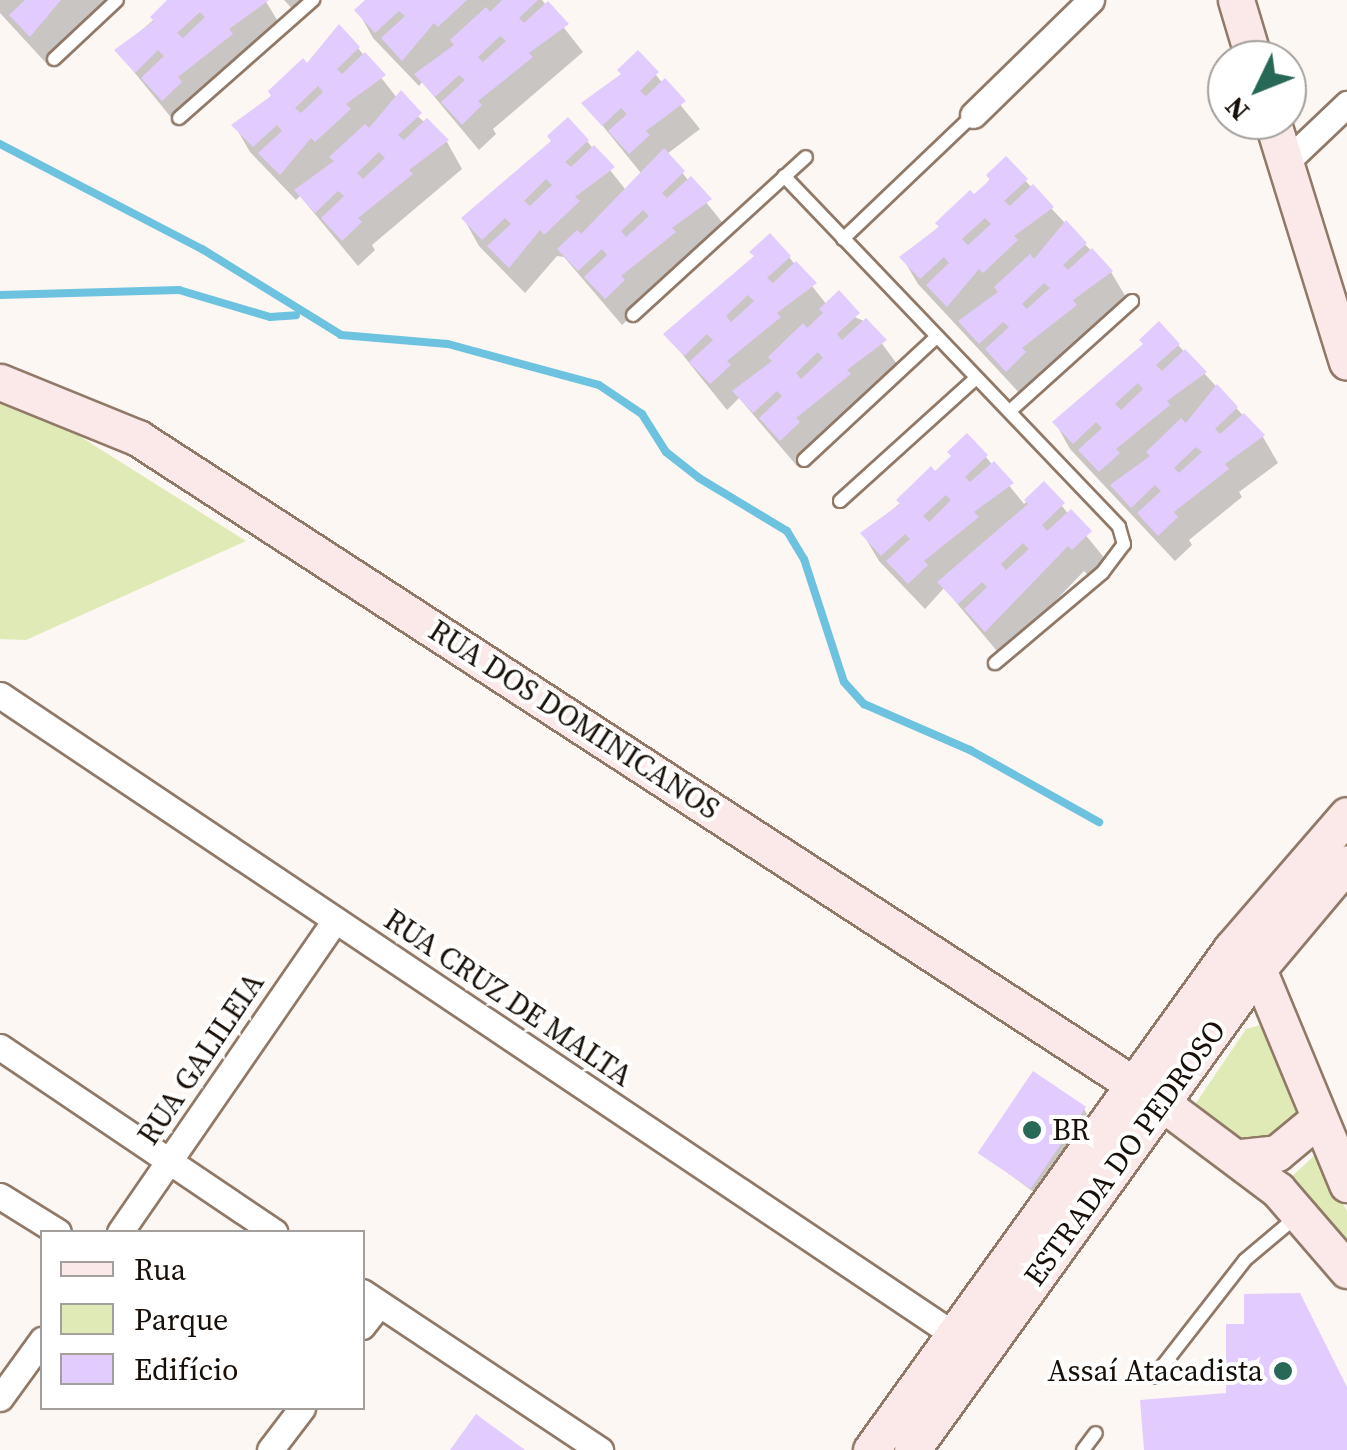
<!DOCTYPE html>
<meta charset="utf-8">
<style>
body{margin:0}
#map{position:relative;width:1347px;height:1450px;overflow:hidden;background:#fcf7f3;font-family:"Source Serif 4",serif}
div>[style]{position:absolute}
.green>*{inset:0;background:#e0eab6}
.shadow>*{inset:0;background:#0003}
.stream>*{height:8px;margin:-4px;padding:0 4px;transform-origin:4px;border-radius:4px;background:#6cc2df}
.building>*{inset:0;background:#e2cbff;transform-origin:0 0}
.roads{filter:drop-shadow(2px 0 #917967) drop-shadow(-2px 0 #917967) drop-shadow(0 2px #917967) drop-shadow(0 -2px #917967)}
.lane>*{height:12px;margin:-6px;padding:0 6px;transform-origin:6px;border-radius:6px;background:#fff}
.street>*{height:25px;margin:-12.5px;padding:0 12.5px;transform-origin:12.5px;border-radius:12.5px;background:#fff}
.secondary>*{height:35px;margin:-17.5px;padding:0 17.5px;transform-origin:17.5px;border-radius:17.5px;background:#fae9e8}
.dots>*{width:28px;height:28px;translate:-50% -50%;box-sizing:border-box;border:5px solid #fff;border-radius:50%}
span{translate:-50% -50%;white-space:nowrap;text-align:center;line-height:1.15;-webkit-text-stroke:8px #fff;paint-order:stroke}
.street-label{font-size:30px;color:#170f08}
.poi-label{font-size:30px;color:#170f08}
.left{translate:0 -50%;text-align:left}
.right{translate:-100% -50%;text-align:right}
.legend{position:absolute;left:40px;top:1230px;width:325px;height:180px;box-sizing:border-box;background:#fff;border:2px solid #a29f9c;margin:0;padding:12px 18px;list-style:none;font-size:30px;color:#170f08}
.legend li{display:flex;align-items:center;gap:20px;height:50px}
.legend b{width:50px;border:2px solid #a29f9c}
.north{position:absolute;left:1207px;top:40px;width:100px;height:100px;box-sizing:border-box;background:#fff;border:2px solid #a29f9c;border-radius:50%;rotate:227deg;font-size:28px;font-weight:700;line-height:40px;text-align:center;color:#170f08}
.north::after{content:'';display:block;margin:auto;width:35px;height:45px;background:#286856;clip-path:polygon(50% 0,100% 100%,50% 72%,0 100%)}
</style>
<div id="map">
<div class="green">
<div style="clip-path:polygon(0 404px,73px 432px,246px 541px,26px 640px,0 639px)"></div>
<div style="clip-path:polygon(1264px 1024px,1297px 1116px,1284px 1136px,1242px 1143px,1196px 1103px,1246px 1029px)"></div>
<div style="clip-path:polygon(1316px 1154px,1347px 1211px,1347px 1241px,1290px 1178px)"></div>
</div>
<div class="shadow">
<div style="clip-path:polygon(0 0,113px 0,60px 42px,64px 47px,46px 63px,0 13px)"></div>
<div style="clip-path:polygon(177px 0,265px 0,282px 28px,178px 126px,117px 51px)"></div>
<div style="clip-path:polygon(284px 0,310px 0,297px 14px)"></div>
<div style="clip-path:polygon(373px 0,542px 0,583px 52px,493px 129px,496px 134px,479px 150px,422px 82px,419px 86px,373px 38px,358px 11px)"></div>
<div style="clip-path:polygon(358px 48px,397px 98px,447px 142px,462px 169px,372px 245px,375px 250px,358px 266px,300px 196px,296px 200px,250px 152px,235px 126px,307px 66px)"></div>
<div style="clip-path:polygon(638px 53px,700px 129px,667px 154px,726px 227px,686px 256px,689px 261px,636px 304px,639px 309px,622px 325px,564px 257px,557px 256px,525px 293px,479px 246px,464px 219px,554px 142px,587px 141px,625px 189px,645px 178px,585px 104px,623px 75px)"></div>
<div style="clip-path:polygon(1006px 160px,1111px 272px,1127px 299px,1037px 376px,1040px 381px,1023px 397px,918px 284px,902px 257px,974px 198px)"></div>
<div style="clip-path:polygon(789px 257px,827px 305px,866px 322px,900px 368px,861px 397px,865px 402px,797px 466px,739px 398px,727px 410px,666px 334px)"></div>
<div style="clip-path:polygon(1178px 345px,1263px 437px,1278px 463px,1239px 492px,1242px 497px,1189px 540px,1192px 545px,1175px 561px,1070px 449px,1055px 422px)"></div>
<div style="clip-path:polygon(986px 457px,1024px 504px,1044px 484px,1106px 560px,1089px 576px,1084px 571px,1002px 657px,944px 588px,925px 609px,879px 561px,863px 534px,935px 474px)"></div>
<div style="clip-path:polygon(1084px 1109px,1087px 1114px,1035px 1193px,981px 1153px)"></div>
</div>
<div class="stream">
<div style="left:0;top:144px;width:228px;rotate:27.5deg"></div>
<div style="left:202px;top:249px;width:163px;rotate:31.7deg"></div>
<div style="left:341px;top:335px;width:107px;rotate:4.8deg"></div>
<div style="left:448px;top:344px;width:156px;rotate:15.2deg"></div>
<div style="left:599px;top:385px;width:52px;rotate:34deg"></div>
<div style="left:642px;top:414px;width:45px;rotate:57.7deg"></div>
<div style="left:666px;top:452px;width:42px;rotate:38.2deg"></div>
<div style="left:699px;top:478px;width:103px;rotate:31.1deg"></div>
<div style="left:787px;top:531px;width:33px;rotate:59deg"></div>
<div style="left:804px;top:559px;width:129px;rotate:72deg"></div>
<div style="left:844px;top:682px;width:30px;rotate:48deg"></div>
<div style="left:864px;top:704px;width:116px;rotate:23.5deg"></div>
<div style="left:970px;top:750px;width:148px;rotate:29.2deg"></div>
<div style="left:0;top:295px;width:179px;rotate:-1.6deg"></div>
<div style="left:179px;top:290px;width:95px;rotate:16.5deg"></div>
<div style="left:270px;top:317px;width:26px;rotate:-4deg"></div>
</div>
<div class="building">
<div style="clip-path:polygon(25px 0,61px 0,30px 37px,9px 15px)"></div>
<div style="clip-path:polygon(evenodd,167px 0,269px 0,229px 29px,233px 34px,178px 77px,182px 82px,162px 101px,141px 78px,164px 56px,158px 50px,135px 73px,114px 50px,154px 21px,150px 17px,167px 0,200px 12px,205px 17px,183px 38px,177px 33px,200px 12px)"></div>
<div style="clip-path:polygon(365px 0,467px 0,438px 27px,434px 23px,402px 61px,381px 38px,405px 16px,399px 11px,375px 33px,354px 10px)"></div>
<div style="clip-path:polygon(evenodd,502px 0,538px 0,519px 18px,524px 23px,548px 1px,569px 24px,529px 53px,533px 57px,478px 101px,482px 105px,462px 125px,441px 102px,465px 80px,459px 75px,435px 97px,414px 74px,454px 45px,450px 40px,486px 7px,490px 12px,502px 0,500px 36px,506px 41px,483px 62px,478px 57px,500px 36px)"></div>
<div style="clip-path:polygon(evenodd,339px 24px,360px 47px,337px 69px,342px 74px,365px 52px,386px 75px,346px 104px,351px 109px,315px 142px,311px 138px,280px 175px,258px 153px,282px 131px,277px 125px,253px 147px,231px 125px,271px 96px,268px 91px,303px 58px,307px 63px,339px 24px,318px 86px,323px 92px,301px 113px,295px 108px,318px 86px)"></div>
<div style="clip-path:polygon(638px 50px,659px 72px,640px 91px,646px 96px,665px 78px,686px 101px,646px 131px,650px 135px,629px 154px,608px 131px,627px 114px,621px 108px,602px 126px,581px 103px,621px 74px,617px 70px)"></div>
<div style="clip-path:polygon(evenodd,401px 90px,422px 113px,398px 135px,404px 140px,427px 118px,449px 140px,409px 170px,413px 174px,358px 218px,362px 222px,342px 241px,321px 218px,344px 196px,338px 191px,315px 213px,294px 190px,334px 161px,329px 157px,365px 124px,369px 128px,401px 90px,379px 152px,385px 158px,363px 179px,357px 173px,379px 152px)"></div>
<div style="clip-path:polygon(evenodd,568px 117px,589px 140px,565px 162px,571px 167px,594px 145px,615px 167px,575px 197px,580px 201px,544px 235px,540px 230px,509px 268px,487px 246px,511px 224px,505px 218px,482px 240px,461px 218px,551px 141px,547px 136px,568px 117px,546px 179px,552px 185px,530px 206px,524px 201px,546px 179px)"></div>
<div style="clip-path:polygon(evenodd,664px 148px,685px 171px,662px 193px,667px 198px,691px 176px,712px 199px,672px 228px,676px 232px,621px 276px,625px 280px,605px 299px,584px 277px,607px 255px,602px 249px,578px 271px,557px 249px,577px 230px,581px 234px,664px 148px,643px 210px,649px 216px,626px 237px,621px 231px,643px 210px)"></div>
<div style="clip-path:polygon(evenodd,1006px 156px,1028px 179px,1004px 201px,1010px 206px,1033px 184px,1054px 207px,1014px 236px,1018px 240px,983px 273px,979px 269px,947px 307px,926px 285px,949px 263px,944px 257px,920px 279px,899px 257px,939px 227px,935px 223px,970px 190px,974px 194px,990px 180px,986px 175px,1006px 156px,985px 218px,991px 224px,968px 245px,962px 239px,985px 218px)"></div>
<div style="clip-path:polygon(evenodd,1066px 220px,1087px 243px,1063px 265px,1068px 270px,1092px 248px,1113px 271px,1073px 300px,1077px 305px,1022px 348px,1026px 352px,1006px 372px,985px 349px,1009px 327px,1003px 322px,979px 344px,958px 321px,998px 292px,994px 287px,1030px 254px,1034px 259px,1066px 220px,1044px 283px,1050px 288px,1027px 309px,1022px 304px,1044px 283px)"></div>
<div style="clip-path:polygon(evenodd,770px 233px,791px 256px,767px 278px,773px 283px,796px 261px,817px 283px,777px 313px,781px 317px,727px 361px,731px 365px,710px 384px,689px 362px,713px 340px,707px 334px,684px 356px,663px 334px,754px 256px,749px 252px,770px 233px,748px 295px,754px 301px,731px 322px,726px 316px,748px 295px)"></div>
<div style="clip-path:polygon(evenodd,839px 290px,860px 313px,837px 334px,842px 340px,866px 318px,887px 340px,847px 370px,851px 374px,796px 418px,800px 422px,780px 441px,759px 418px,782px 396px,777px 391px,753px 413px,732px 391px,772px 361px,768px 357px,803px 323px,807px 328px,823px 313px,819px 309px,839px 290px,818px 352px,823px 358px,801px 379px,796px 373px,818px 352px)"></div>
<div style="clip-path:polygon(evenodd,1159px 321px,1180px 344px,1156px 365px,1162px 371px,1185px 349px,1207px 372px,1167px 401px,1170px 405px,1116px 449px,1120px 453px,1099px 472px,1078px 450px,1102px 428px,1096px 422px,1073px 444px,1052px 422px,1143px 344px,1139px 340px,1159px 321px,1138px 383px,1143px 389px,1121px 410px,1115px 404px,1138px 383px)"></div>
<div style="clip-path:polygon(evenodd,1217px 384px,1238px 407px,1215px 429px,1220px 434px,1244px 413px,1265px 435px,1225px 464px,1229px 469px,1174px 512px,1178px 517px,1158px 536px,1137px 513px,1161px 491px,1155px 485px,1131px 508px,1110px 485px,1150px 456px,1146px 452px,1181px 418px,1186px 423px,1217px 384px,1196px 447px,1202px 452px,1179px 473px,1174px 468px,1196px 447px)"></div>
<div style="clip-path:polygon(evenodd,967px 433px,988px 455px,965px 477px,970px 482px,994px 461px,1014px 483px,974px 512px,979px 517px,924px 561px,928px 565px,908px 584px,886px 561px,910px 539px,905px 534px,881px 556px,860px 533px,900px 504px,896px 500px,931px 466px,935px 471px,951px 456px,947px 452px,967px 433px,946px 495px,951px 500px,929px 522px,923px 516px,946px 495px)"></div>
<div style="clip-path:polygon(evenodd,1044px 481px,1065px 503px,1042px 525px,1047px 531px,1071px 509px,1092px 531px,1072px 550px,1068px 546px,985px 632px,964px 609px,987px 587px,982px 582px,958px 604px,937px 582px,1028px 504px,1024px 500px,1044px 481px,1023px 543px,1029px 549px,1006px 570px,1001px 564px,1023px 543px)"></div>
<div style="left:1033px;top:1071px;width:64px;height:99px;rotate:34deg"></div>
<div style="clip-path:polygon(1300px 1293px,1347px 1387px,1347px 1450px,1144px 1450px,1140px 1400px,1226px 1393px,1226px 1324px,1244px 1324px,1244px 1294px)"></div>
<div style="clip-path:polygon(476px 1414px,525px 1450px,450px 1450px)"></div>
</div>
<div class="roads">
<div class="lane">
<div style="left:54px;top:59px;width:86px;rotate:-43.1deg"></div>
<div style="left:179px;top:118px;width:179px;rotate:-41.4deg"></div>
<div style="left:784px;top:176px;width:485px;rotate:46.3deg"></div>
<div style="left:1119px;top:527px;width:18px;rotate:74deg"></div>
<div style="left:1124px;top:544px;width:36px;rotate:127deg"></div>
<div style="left:1102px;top:573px;width:140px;rotate:139.9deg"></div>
<div style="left:843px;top:239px;width:180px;rotate:-43.6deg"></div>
<div style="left:633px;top:315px;width:234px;rotate:-42.4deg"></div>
<div style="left:1011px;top:410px;width:163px;rotate:-42deg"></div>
<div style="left:804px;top:460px;width:178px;rotate:-42.9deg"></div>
<div style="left:840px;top:501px;width:179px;rotate:-42.1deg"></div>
<div style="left:1154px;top:1377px;width:148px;rotate:-52.1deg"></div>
<div style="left:1245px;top:1260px;width:65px;rotate:-40deg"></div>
<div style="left:1083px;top:1450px;width:21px;rotate:-53deg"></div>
</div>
<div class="street">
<div style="left:973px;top:115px;width:165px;rotate:-44.3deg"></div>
<div style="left:1285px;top:163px;width:86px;rotate:-43.6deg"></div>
<div style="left:0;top:695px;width:1165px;rotate:33.84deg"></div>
<div style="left:0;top:1047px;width:331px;rotate:34deg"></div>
<div style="left:0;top:1196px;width:68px;rotate:31.8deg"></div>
<div style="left:120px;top:1232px;width:377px;rotate:-55.4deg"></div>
<div style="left:362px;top:1292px;width:286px;rotate:33.6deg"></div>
<div style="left:362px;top:1326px;width:28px;rotate:-52deg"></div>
<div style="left:0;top:1398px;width:72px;rotate:-54.1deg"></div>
<div style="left:270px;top:1450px;width:53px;rotate:-52.7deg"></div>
</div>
<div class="secondary">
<div style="left:1236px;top:0;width:63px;rotate:73.3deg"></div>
<div style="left:1272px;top:120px;width:253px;rotate:72.8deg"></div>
<div style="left:0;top:382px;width:149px;rotate:22.1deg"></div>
<div style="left:138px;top:438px;width:1221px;rotate:33deg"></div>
<div style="left:1162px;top:1103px;width:145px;rotate:36.9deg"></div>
<div style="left:1278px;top:1190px;width:106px;rotate:49.2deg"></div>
<div style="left:1245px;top:959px;width:16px;rotate:38deg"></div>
<div style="left:1258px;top:969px;width:233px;rotate:67.5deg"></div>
<div style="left:1241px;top:1157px;width:36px;rotate:-6deg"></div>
<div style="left:1277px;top:1153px;width:53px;rotate:-39.7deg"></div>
<div style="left:871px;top:1450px;width:617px;rotate:-54.3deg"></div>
<div style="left:1231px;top:949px;width:177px;rotate:-49.1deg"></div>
<div style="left:912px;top:1450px;width:593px;rotate:-54.27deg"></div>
<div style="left:1258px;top:969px;width:138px;rotate:-50deg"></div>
</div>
</div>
<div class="dots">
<div style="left:1032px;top:1130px;background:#286856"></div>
<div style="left:1283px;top:1371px;background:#286856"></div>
</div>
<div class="street-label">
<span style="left:574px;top:720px;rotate:33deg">RUA DOS DOMINICANOS</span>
<span style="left:508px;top:998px;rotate:34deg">RUA CRUZ DE MALTA</span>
<span style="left:201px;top:1059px;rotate:-56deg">RUA GALILEIA</span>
<span style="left:1125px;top:1153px;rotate:-54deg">ESTRADA DO PEDROSO</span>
</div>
<div class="poi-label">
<span class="left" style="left:1052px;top:1130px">BR</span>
<span class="right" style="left:1263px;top:1371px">Assaí Atacadista</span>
</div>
<ul class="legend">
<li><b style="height:12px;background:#fae9e8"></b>Rua</li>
<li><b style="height:28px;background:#e0eab6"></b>Parque</li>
<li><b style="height:28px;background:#e2cbff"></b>Edifício</li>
</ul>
<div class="north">N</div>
</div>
